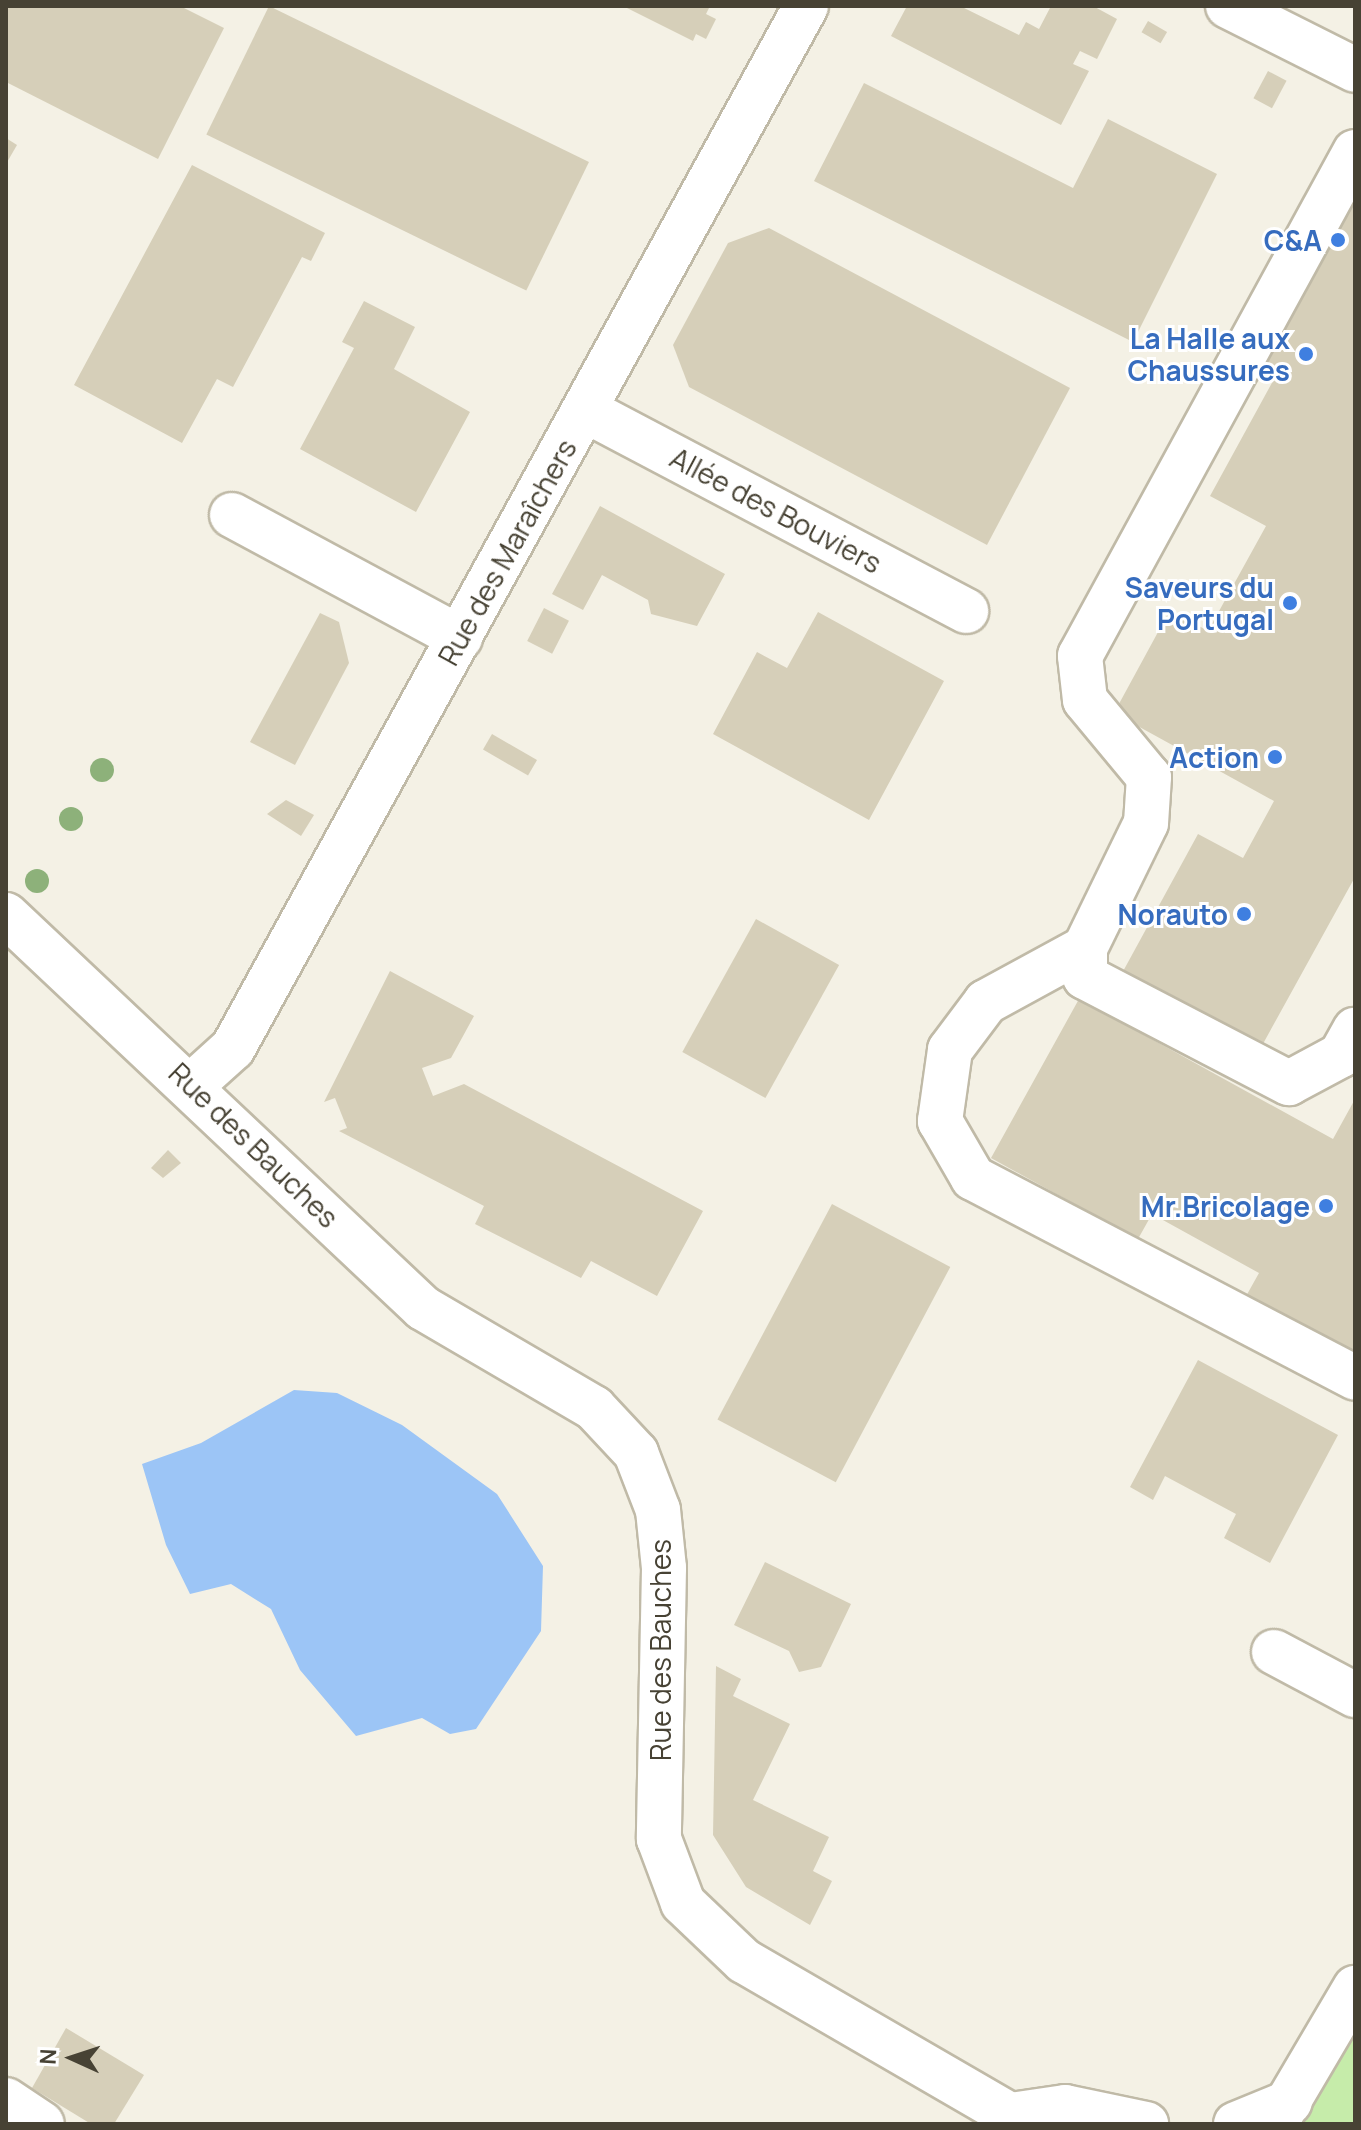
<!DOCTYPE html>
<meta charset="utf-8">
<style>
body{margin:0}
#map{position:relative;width:1361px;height:2130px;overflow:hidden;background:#f4f1e5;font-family:Manrope,sans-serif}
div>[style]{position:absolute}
.green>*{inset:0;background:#c6ecaa}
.water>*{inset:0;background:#9cc5f6}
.building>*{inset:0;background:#d6cfb9;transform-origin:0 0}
.roads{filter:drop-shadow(2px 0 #c0baa7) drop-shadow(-2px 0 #c0baa7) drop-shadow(0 2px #c0baa7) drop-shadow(0 -2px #c0baa7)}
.minor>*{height:44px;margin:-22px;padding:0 22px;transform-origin:22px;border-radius:22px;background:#fff}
.trees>*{width:24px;height:24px;margin:-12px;border-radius:50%;background:#8db17a}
.dots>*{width:22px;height:22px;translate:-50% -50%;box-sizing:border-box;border:4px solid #fff;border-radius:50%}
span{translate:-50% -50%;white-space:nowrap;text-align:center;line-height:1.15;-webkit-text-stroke:6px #fff;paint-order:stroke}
.shop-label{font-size:28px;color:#366cbe;font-weight:700}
.right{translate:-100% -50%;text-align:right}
.street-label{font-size:28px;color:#474234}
.frame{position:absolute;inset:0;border:8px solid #474234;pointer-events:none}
.north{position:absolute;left:32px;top:2018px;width:80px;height:80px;-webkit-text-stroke:6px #fff;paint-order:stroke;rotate:273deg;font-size:22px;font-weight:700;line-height:32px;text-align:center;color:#474234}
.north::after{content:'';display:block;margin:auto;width:28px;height:36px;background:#474234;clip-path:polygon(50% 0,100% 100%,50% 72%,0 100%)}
</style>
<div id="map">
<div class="green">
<div style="clip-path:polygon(1355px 1979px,1355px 2124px,1277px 2124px)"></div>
</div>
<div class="water">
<div style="clip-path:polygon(294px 1390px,337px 1393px,402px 1425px,497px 1494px,543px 1566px,541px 1631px,476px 1729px,450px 1734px,422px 1718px,356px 1736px,300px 1670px,271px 1609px,231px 1584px,190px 1594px,166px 1545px,142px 1464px,201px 1443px)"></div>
</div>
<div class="building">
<div style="clip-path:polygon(6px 6px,180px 6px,224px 28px,158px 159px,6px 82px)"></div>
<div style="left:269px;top:6px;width:356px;height:143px;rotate:26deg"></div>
<div style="clip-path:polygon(623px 6px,710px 6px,706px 14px,716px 19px,706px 39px,696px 34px,693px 41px)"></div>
<div style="clip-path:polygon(907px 6px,960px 6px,1019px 35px,1026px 22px,1039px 29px,1051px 6px,1093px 6px,1117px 19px,1097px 59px,1080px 51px,1073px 64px,1089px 71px,1061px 125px,891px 36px)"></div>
<div style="left:1148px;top:21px;width:22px;height:13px;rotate:30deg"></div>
<div style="left:1268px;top:71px;width:21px;height:31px;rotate:28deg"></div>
<div style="clip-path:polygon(864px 83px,1073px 188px,1108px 119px,1217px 174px,1133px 342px,814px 181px)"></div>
<div style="clip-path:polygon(6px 138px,17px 145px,6px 164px)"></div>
<div style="clip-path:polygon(192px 165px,325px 233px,311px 261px,302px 257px,233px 387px,217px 379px,182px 443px,74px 385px)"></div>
<div style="clip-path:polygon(1355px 178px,1355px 877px,1259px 1051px,1121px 975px,1198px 834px,1243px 858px,1274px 801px,1114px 713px,1170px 610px,1208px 631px,1266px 526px,1210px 496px,1273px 381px,1249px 369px)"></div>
<div style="clip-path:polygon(769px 228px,1070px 388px,987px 545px,689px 387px,673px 345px,728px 243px)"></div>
<div style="clip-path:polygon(364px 301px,415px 327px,394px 369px,470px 412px,416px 512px,300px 449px,354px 348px,342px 342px)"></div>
<div style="clip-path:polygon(600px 506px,725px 574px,697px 626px,651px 614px,648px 600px,602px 575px,583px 610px,552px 594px)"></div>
<div style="left:544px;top:608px;width:28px;height:37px;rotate:27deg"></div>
<div style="clip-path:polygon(818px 612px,944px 681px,869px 820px,713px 734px,757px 652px,787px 668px)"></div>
<div style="clip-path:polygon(320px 613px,339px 622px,349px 663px,295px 765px,250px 742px)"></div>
<div style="left:492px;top:734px;width:52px;height:18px;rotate:30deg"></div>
<div style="clip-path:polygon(286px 800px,314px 815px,301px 836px,267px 814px)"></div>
<div style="left:756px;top:919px;width:95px;height:152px;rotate:29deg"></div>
<div style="clip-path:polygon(390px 971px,474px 1016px,451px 1058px,422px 1068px,433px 1096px,464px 1084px,703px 1211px,657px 1296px,591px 1261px,581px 1278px,475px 1224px,484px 1206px,339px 1131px,347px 1128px,335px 1098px,324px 1102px)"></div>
<div style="clip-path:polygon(1079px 999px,1333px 1139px,1355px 1099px,1355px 1359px,1245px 1298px,1259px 1273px,1152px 1214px,1138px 1239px,991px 1158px)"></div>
<div style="clip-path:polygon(168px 1150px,181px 1163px,163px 1178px,151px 1168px)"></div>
<div style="left:832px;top:1204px;width:134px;height:244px;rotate:28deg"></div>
<div style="clip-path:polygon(1198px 1360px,1338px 1435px,1270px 1563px,1224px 1538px,1236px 1514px,1165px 1476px,1153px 1500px,1130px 1487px)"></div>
<div style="clip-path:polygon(765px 1562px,851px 1604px,821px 1667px,799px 1672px,789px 1651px,734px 1625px)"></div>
<div style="clip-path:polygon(716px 1666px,741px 1679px,733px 1696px,790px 1724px,753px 1800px,829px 1837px,813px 1871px,832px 1881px,810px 1925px,746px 1887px,713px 1835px)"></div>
<div style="clip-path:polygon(66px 2028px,144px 2075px,114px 2124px,91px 2124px,32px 2088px)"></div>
</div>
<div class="roads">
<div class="minor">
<div style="left:1228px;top:6px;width:142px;rotate:26.7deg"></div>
<div style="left:1355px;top:152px;width:574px;rotate:118.62deg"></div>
<div style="left:1080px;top:656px;width:44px;rotate:83.5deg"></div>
<div style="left:1085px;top:700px;width:100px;rotate:50.3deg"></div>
<div style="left:1149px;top:777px;width:46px;rotate:93.7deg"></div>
<div style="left:1146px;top:823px;width:139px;rotate:116deg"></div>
<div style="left:1085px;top:948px;width:29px;rotate:90deg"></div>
<div style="left:1085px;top:977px;width:230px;rotate:27.5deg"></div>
<div style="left:1289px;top:1083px;width:59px;rotate:-28.3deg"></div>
<div style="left:1341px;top:1055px;width:29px;rotate:-61deg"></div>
<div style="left:585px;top:410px;width:431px;rotate:27.8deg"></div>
<div style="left:232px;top:515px;width:259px;rotate:28.3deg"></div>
<div style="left:6px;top:915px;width:573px;rotate:43.3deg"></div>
<div style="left:423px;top:1308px;width:198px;rotate:30.3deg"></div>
<div style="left:594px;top:1408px;width:62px;rotate:47deg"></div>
<div style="left:636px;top:1453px;width:61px;rotate:68.9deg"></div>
<div style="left:658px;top:1510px;width:58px;rotate:84.1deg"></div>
<div style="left:664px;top:1568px;width:271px;rotate:91.1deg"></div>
<div style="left:659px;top:1839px;width:68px;rotate:69.4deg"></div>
<div style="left:683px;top:1903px;width:84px;rotate:43.6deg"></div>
<div style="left:744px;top:1961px;width:325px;rotate:30.1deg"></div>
<div style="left:1085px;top:948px;width:113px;rotate:151.4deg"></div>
<div style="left:986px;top:1002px;width:60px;rotate:126.9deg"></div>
<div style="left:950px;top:1050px;width:72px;rotate:98deg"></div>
<div style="left:940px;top:1121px;width:66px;rotate:59.9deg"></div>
<div style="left:973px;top:1178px;width:431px;rotate:27.6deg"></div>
<div style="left:192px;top:1085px;width:55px;rotate:-42.1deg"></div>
<div style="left:233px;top:1048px;width:1189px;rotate:-61.19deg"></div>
<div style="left:1274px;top:1652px;width:92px;rotate:28deg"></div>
<div style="left:6px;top:2100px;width:43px;rotate:33.7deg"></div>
<div style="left:1011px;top:2115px;width:55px;rotate:-8.4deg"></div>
<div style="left:1065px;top:2107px;width:83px;rotate:11.9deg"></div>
<div style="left:1236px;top:2124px;width:58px;rotate:-22.2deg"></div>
<div style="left:1275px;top:2124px;width:158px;rotate:-59.5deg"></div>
</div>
</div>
<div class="trees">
<div style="left:102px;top:770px"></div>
<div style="left:71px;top:819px"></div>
<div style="left:37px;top:881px"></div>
</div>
<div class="dots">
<div style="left:1338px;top:240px;background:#3f7fe0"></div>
<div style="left:1306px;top:354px;background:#3f7fe0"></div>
<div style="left:1290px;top:603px;background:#3f7fe0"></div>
<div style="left:1275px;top:757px;background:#3f7fe0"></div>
<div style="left:1244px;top:914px;background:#3f7fe0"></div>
<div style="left:1326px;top:1206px;background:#3f7fe0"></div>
</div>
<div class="shop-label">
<span class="right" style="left:1322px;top:240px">C&amp;A</span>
<span class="right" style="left:1290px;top:354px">La Halle aux<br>Chaussures</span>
<span class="right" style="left:1274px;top:603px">Saveurs du<br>Portugal</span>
<span class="right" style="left:1259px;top:757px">Action</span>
<span class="right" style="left:1228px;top:914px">Norauto</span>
<span class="right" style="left:1310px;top:1206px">Mr.Bricolage</span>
</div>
<div class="street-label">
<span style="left:776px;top:510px;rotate:28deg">Allée des Bouviers</span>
<span style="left:507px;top:552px;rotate:-61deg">Rue des Maraîchers</span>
<span style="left:254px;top:1145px;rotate:44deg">Rue des Bauches</span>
<span style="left:660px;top:1650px;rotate:-90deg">Rue des Bauches</span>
</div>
<div class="frame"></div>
<div class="north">N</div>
</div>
